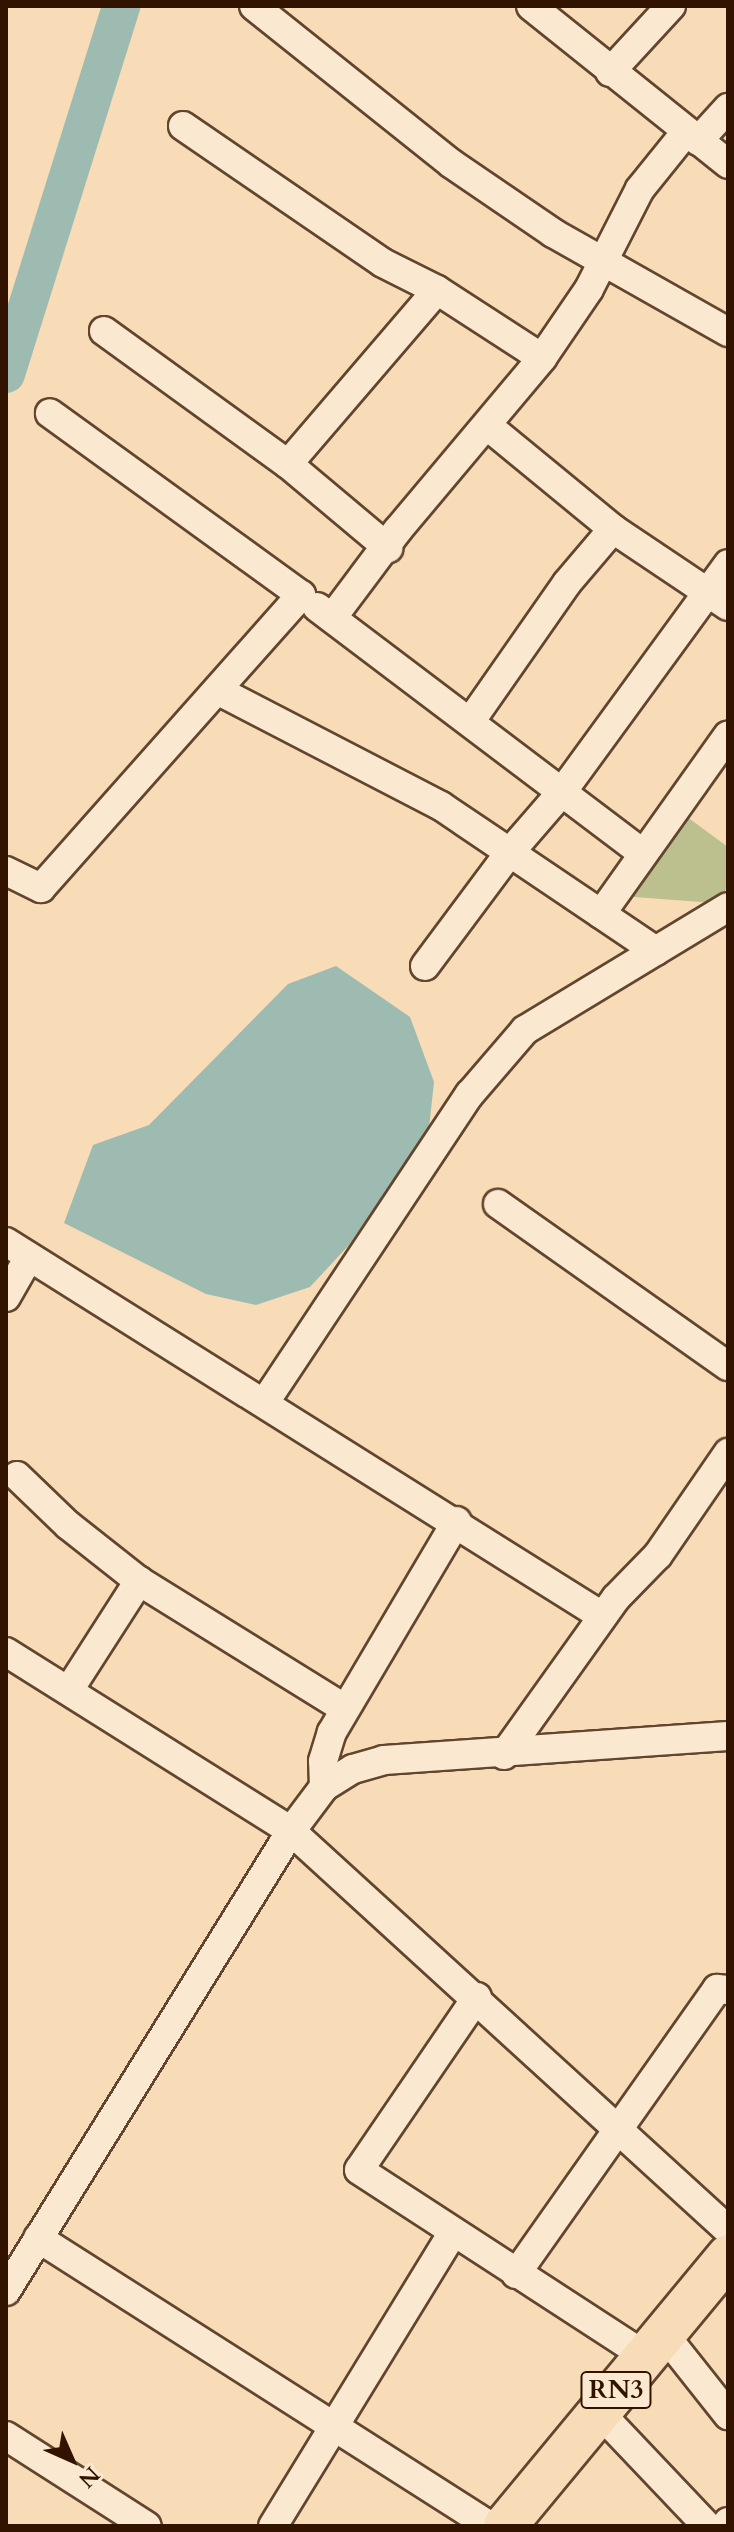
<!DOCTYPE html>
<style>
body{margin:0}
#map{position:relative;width:734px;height:2532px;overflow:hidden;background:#f7dcb7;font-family:Cardo,serif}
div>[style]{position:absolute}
.green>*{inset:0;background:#bcc08f}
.water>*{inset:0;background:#9dbbb0}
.river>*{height:38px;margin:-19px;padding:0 19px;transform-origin:19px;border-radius:19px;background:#9dbbb0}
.roads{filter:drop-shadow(2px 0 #62452e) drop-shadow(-2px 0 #62452e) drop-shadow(0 2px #62452e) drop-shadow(0 -2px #62452e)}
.minor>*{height:28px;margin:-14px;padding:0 14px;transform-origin:14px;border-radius:14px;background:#fae8d0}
.highway>*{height:42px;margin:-21px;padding:0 21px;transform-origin:21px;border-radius:21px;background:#f7dcb7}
span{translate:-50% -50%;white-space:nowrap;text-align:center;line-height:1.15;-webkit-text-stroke:8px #fae8d0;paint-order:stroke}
.shield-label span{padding:2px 6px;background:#fae8d0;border:2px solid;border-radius:6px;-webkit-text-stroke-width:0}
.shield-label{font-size:26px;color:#311300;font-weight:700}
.frame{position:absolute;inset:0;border:8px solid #311300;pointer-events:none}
.north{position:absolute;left:32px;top:2420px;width:80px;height:80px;-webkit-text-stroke:6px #fae8d0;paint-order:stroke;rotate:135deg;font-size:22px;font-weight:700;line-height:32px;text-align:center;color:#311300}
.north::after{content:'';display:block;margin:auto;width:28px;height:36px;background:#311300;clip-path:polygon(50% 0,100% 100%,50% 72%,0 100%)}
</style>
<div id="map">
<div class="green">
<div style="clip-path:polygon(679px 811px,728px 847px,728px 887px,714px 903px,621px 896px)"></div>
</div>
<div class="water">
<div style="clip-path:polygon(336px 966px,410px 1017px,434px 1082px,429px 1128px,349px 1245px,310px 1287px,256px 1305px,206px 1294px,64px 1223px,93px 1145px,149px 1125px,288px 984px)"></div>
</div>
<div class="river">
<div style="left:6px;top:374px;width:386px;rotate:-72.6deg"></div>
</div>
<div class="roads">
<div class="minor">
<div style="left:254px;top:6px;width:253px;rotate:38.6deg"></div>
<div style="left:452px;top:164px;width:122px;rotate:34.3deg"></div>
<div style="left:553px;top:233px;width:201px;rotate:29.5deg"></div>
<div style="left:531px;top:6px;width:253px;rotate:38.7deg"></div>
<div style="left:610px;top:72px;width:90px;rotate:-47.3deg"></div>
<div style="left:183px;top:126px;width:242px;rotate:34.4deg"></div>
<div style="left:383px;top:263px;width:60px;rotate:26.6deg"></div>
<div style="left:437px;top:290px;width:125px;rotate:32.9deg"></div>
<div style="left:698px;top:141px;width:45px;rotate:-47.7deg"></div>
<div style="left:104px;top:331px;width:227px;rotate:35.9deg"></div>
<div style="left:288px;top:464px;width:229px;rotate:-49.4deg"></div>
<div style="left:489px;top:427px;width:161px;rotate:39.4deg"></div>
<div style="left:613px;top:529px;width:138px;rotate:33.8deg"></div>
<div style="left:288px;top:464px;width:131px;rotate:40deg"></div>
<div style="left:317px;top:607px;width:406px;rotate:37.1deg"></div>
<div style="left:332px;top:618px;width:109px;rotate:-53.2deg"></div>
<div style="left:397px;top:531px;width:226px;rotate:-50deg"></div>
<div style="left:542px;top:358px;width:83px;rotate:-55.7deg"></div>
<div style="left:589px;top:289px;width:112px;rotate:-63deg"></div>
<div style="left:640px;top:189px;width:73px;rotate:-51.1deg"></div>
<div style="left:219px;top:691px;width:250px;rotate:27.4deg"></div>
<div style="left:441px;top:806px;width:259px;rotate:34deg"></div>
<div style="left:470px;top:722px;width:169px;rotate:-55.1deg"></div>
<div style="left:567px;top:583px;width:71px;rotate:-49.6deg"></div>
<div style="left:6px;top:871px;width:39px;rotate:26deg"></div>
<div style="left:41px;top:888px;width:392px;rotate:-48.4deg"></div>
<div style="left:301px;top:595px;width:310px;rotate:-144.1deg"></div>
<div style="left:601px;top:914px;width:219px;rotate:-54.6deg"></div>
<div style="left:425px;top:966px;width:142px;rotate:-53.3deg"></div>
<div style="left:510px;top:852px;width:79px;rotate:-49.1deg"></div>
<div style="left:562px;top:792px;width:282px;rotate:-53.9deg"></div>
<div style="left:498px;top:1204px;width:281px;rotate:35.2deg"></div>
<div style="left:6px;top:1242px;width:704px;rotate:32.11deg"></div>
<div style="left:6px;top:1297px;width:46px;rotate:-60.1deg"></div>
<div style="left:265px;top:1402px;width:370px;rotate:-56.4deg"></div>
<div style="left:470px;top:1094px;width:84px;rotate:-49.3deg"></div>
<div style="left:525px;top:1030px;width:237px;rotate:-31.2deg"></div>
<div style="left:17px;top:1476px;width:71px;rotate:43.9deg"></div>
<div style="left:68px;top:1525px;width:90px;rotate:38.3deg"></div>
<div style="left:139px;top:1581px;width:241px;rotate:31.8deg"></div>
<div style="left:6px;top:1652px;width:337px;rotate:32.1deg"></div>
<div style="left:291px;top:1831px;width:592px;rotate:42.4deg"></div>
<div style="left:69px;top:1690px;width:130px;rotate:-57.3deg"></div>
<div style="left:504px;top:1755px;width:193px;rotate:-54.5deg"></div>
<div style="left:616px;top:1598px;width:60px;rotate:-45.7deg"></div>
<div style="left:658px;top:1555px;width:124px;rotate:-55.5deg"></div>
<div style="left:324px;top:1787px;width:26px;rotate:-92deg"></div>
<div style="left:323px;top:1761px;width:30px;rotate:-73deg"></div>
<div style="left:332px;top:1732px;width:245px;rotate:-59.4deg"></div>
<div style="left:477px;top:1997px;width:209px;rotate:124.3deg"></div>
<div style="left:359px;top:2170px;width:341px;rotate:33deg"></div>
<div style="left:38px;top:2238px;width:536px;rotate:32.5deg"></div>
<div style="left:516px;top:2274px;width:349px;rotate:-54.8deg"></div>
<div style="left:717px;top:1989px;width:11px;rotate:5deg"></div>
<div style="left:6px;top:2291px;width:541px;rotate:-58.22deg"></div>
<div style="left:291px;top:1831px;width:55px;rotate:-53.1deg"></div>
<div style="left:324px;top:1787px;width:34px;rotate:-32deg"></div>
<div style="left:353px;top:1769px;width:32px;rotate:-16deg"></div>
<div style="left:384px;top:1760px;width:345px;rotate:-4deg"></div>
<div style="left:663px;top:2333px;width:105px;rotate:51.6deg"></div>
<div style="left:598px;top:2411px;width:158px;rotate:46.5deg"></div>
<div style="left:6px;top:2436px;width:167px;rotate:32.6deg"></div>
<div style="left:273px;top:2526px;width:345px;rotate:-58.5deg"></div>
<div style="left:727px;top:2526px;width:4px;rotate:-76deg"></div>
</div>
<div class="highway">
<div style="left:505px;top:2526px;width:350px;rotate:-50.4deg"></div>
</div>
</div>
<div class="shield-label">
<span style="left:616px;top:2390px">RN3</span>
</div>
<div class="frame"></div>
<div class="north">N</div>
</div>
